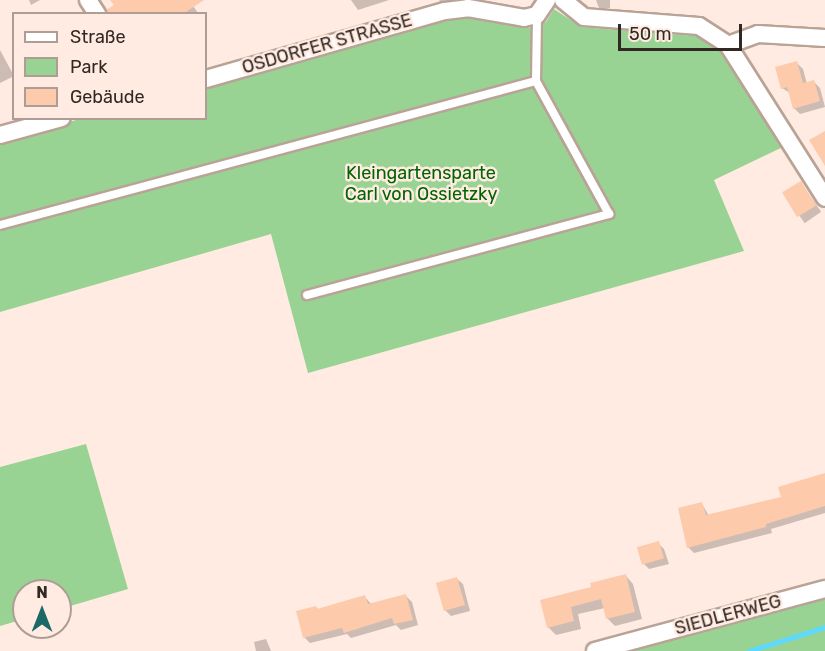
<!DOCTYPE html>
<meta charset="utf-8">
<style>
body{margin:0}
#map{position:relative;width:825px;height:651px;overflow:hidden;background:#ffebe1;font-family:Rubik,sans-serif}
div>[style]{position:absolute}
.green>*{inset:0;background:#98d393}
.shadow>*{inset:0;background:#0003;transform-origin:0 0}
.stream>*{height:5px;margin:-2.5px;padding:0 2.5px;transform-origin:2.5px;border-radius:2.5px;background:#5ed9fc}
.building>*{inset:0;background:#fdcaab;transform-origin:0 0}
.roads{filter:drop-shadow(2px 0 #b9a396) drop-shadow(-2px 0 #b9a396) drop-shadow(0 2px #b9a396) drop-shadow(0 -2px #b9a396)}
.lane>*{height:8px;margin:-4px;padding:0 4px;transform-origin:4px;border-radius:4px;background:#fff}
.street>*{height:16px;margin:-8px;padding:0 8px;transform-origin:8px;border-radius:8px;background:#fff}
span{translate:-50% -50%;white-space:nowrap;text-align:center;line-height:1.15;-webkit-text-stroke:5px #ffebe1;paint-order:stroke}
.street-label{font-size:18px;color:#312823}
.park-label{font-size:18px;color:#006400}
.legend{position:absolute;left:12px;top:12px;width:195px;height:108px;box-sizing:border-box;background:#ffebe1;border:2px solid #ad9d95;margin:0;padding:8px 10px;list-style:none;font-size:18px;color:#312823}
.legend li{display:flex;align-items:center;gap:12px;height:30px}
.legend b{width:30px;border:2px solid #ad9d95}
.north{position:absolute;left:12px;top:579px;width:60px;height:60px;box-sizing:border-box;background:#ffebe1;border:2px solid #ad9d95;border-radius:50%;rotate:0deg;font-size:16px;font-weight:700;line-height:24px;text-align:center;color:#312823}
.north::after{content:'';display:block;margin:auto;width:21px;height:27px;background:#1a6868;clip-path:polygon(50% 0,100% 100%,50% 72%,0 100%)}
.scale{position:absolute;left:618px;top:24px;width:124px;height:27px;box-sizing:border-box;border:3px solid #312823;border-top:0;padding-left:8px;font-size:18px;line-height:21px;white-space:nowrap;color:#312823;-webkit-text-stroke:4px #ffebe1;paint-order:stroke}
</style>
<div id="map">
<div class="green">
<div style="clip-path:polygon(554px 9px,581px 27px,696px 36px,722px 52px,785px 146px,714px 180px,744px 251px,308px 373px,271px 234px,0 312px,0 140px,80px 119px,206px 118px,206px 85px,449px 20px,468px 17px,532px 28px,546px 22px)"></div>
<div style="clip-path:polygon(86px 444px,128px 589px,60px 609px,60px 591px,24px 591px,24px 619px,0 626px,0 467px)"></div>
<div style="clip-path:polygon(825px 596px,825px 651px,622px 651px)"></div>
</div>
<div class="shadow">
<div style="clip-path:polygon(29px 0,40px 0,31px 5px)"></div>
<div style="clip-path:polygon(117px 0,189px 0,198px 13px,110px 14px)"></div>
<div style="clip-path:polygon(351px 0,389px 0,358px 10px)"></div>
<div style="clip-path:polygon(439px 0,455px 0,442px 3px)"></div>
<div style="clip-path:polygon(596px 0,610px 0,610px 8px,599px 8px)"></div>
<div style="clip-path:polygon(0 50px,14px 76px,0 83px)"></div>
<div style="clip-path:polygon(797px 63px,803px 69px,807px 84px,814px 82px,820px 88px,825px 107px,800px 114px,794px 108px,790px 93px,782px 88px)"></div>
<div style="left:801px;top:183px;width:35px;height:20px;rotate:55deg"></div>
<div style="clip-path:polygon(825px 476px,825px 513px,771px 529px,772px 533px,694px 553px,688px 547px,702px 504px,709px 516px,783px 498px)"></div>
<div style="clip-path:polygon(658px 543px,664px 549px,669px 564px,649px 569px,643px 563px)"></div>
<div style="clip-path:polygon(626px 576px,633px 584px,642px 619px,615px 626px,607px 618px,605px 608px,578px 614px,581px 629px,556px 635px,548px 627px,542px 601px,593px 588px)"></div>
<div style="clip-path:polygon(457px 579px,463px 584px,470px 611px,451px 616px,445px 610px)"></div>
<div style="clip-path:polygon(406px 596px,412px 602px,418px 625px,401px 630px,396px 625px,351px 638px,347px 634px,310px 643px,304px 637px,316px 607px,319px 610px,365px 597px,371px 604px)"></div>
<div style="clip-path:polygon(266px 639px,271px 651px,256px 651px,254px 642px)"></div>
</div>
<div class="stream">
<div style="left:749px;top:651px;width:80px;rotate:-17.5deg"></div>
</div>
<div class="building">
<div style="clip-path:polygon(110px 0,204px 0,183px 14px,107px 14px,106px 10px,114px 5px)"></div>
<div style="clip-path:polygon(797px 61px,803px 83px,814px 80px,820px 101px,793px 109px,787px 87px,781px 89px,775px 67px)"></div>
<div style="clip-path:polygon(825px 131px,825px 166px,809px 140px)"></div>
<div style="left:801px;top:181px;width:29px;height:22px;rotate:59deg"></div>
<div style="clip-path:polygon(825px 473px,825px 506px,766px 524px,766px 527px,687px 548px,678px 508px,702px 502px,706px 515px,781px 497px,778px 487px)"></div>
<div style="left:659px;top:541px;width:18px;height:23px;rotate:74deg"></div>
<div style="clip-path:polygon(626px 574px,635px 612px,606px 619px,601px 599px,571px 607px,574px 621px,547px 628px,540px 600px,591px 587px,590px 583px)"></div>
<div style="left:457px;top:577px;width:29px;height:22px;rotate:74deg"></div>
<div style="clip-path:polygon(406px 594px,413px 620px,394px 624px,392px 618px,344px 633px,342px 628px,303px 638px,296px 611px,316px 606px,317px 609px,365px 595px,368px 604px)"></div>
</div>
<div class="roads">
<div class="lane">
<div style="left:0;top:225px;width:555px;rotate:-15.04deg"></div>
<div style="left:536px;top:81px;width:66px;rotate:-89.1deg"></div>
<div style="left:307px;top:295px;width:313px;rotate:-15deg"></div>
<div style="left:609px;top:214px;width:152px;rotate:-118.8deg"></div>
</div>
<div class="street">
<div style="left:88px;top:0;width:17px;rotate:57deg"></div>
<div style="left:563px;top:0;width:27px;rotate:39deg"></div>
<div style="left:584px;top:17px;width:115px;rotate:4.5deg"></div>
<div style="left:699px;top:26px;width:35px;rotate:33deg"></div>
<div style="left:728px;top:45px;width:181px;rotate:57.6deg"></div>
<div style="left:728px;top:45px;width:32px;rotate:-20deg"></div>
<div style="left:758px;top:34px;width:67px;rotate:3.4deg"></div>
<div style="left:206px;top:79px;width:248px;rotate:-15.9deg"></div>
<div style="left:445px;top:11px;width:23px;rotate:-7deg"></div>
<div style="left:468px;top:8px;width:57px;rotate:10.1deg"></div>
<div style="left:524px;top:18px;width:13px;rotate:-13deg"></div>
<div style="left:537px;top:15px;width:18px;rotate:-56deg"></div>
<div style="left:0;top:135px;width:64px;rotate:-15.3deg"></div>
<div style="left:595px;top:651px;width:238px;rotate:-15.1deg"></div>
</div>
</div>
<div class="street-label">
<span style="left:327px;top:44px;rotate:-16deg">OSDORFER STRASSE</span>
<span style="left:728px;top:615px;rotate:-15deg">SIEDLERWEG</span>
</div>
<div class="park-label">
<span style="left:421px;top:184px">Kleingartensparte<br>Carl von Ossietzky</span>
</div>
<ul class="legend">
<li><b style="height:8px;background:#fff"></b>Straße</li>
<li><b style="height:16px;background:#98d393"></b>Park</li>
<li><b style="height:16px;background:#fdcaab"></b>Gebäude</li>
</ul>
<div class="north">N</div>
<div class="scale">50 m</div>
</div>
